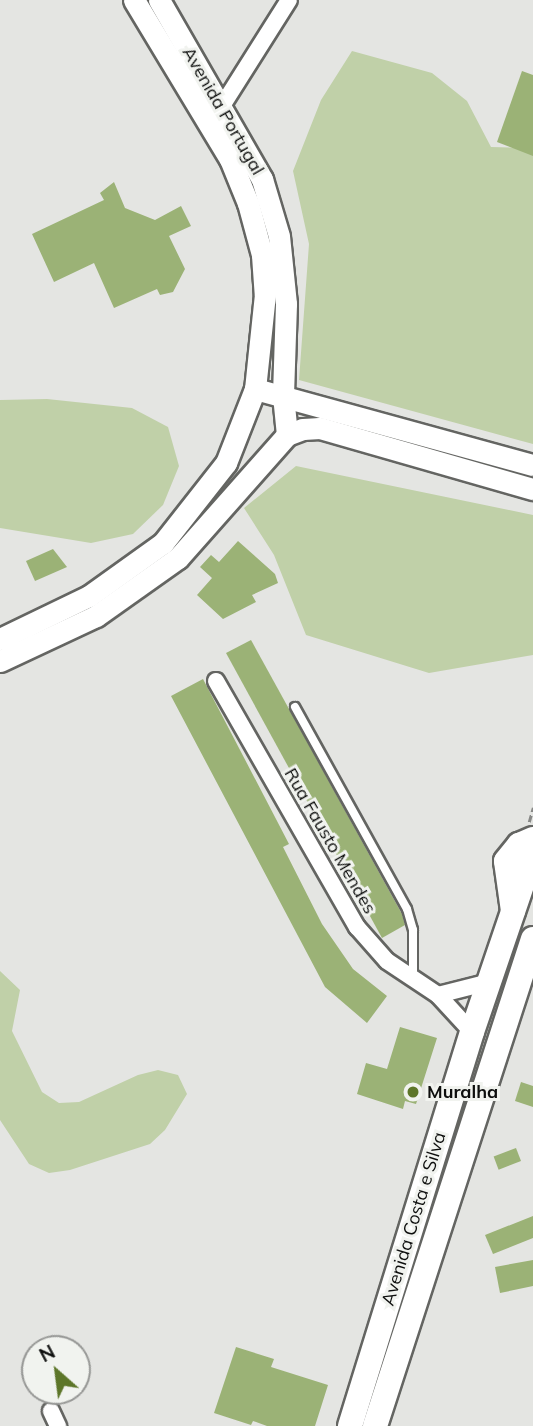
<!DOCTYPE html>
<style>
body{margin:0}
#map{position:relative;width:533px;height:1426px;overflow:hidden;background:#e4e5e2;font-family:Mulish,sans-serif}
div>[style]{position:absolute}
.green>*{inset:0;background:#c0d0a8}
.building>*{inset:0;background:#9bb276;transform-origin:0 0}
.path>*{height:2.5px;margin-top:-1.25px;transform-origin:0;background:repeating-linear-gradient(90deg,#878886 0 7px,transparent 0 10.5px)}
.roads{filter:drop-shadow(2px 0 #646562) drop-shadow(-2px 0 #646562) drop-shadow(0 2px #646562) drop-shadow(0 -2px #646562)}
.service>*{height:8px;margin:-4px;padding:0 4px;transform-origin:4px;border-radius:4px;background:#fff}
.minor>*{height:16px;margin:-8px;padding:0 8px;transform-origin:8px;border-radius:8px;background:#fff}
.secondary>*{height:21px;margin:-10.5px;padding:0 10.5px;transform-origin:10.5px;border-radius:10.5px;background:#fff}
.primary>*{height:24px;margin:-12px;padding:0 12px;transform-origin:12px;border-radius:12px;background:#fff}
.dots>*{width:19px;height:19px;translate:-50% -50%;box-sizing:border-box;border:4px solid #f1f3ef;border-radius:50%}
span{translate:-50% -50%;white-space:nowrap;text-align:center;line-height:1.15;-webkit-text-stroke:6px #f1f3ef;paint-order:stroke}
.street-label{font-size:18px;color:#0d0e0d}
.poi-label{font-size:18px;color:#0d0e0d;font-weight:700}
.left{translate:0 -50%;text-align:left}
.north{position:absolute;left:21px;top:1335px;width:70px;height:70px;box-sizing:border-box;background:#f1f3ef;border:2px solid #969795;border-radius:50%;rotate:332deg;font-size:19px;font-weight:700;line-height:28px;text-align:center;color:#0d0e0d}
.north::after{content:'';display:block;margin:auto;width:24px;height:32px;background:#5d7629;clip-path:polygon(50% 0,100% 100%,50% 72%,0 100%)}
</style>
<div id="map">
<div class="green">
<div style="clip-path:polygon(352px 51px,432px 73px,467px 101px,491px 147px,533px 148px,533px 444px,299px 380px,309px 244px,293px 171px,321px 100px)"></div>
<div style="clip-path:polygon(47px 399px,132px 408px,168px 427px,179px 466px,163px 505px,133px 534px,91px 543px,0 528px,0 400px)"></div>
<div style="clip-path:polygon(296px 466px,533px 515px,533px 655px,429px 673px,306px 635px,274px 555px,244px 508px)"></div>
<div style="clip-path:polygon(0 971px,20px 990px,12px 1031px,42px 1092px,59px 1103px,79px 1102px,138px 1075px,158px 1070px,178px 1075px,187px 1094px,165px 1130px,150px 1144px,70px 1170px,49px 1173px,29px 1164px,0 1120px)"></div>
</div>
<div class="building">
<div style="clip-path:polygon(522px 71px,533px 75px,533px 156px,497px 142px)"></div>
<div style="clip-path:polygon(114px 182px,125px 208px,155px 220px,181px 206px,191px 226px,169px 236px,185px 269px,173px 292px,160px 295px,157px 289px,114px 308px,94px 263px,54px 282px,32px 234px,104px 200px,100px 193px)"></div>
<div style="clip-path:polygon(238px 541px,275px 574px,278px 583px,252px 595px,256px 602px,223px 619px,197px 595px,212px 578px,200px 567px,211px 555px,219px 562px)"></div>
<div style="clip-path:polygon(53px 549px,67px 567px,35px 581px,26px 561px)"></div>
<div style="clip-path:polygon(251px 640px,402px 914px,405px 925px,382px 938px,226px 653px)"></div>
<div style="clip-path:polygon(203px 679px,289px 844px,283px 847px,322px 924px,353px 969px,387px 996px,367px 1023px,325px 987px,171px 696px)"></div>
<div style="clip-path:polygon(400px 1027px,437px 1038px,416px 1104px,405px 1101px,403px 1109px,357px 1094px,366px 1063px,387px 1069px)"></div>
<div style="clip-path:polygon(521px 1082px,533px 1086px,533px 1107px,515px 1101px)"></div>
<div style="left:516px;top:1148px;width:14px;height:24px;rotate:69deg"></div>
<div style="clip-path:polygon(533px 1216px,533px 1238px,493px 1254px,485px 1235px)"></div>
<div style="clip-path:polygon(533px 1260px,533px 1286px,500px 1293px,495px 1267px)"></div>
<div style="clip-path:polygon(236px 1347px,274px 1359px,271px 1367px,328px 1385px,315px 1426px,267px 1426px,253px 1421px,251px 1425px,214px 1413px)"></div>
</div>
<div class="path">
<div style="left:529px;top:822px;width:15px;rotate:-74deg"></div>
</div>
<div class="roads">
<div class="service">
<div style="left:295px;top:707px;width:231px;rotate:61deg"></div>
<div style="left:407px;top:909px;width:22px;rotate:74deg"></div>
<div style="left:413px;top:930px;width:48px;rotate:90deg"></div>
</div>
<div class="minor">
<div style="left:222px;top:106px;width:125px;rotate:-57.7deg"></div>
<div style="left:216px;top:681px;width:284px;rotate:60.2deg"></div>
<div style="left:357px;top:927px;width:45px;rotate:48.6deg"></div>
<div style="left:387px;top:961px;width:61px;rotate:33.7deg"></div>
<div style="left:438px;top:995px;width:50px;rotate:47.4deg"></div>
<div style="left:438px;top:995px;width:53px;rotate:-14.3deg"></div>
<div style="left:51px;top:1411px;width:17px;rotate:65deg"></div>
</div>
<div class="secondary">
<div style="left:134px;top:0;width:186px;rotate:58.9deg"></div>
<div style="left:230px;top:159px;width:48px;rotate:67.8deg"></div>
<div style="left:248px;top:203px;width:54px;rotate:74.9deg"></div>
<div style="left:262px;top:255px;width:39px;rotate:86deg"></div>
<div style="left:265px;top:294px;width:96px;rotate:96deg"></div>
<div style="left:159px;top:0;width:207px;rotate:60.1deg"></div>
<div style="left:262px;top:179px;width:59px;rotate:73.4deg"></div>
<div style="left:279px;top:236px;width:68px;rotate:84.1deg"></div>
<div style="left:286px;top:304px;width:91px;rotate:91.9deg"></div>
<div style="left:283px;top:395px;width:40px;rotate:84.3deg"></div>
<div style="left:0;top:639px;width:99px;rotate:-25.8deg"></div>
<div style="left:89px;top:596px;width:91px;rotate:-35.6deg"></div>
<div style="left:163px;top:543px;width:102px;rotate:-51.8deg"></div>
<div style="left:226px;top:463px;width:79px;rotate:-68.6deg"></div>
<div style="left:255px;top:389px;width:288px;rotate:15.3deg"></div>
<div style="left:0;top:661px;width:106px;rotate:-25.1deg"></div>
<div style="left:96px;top:616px;width:100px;rotate:-35.3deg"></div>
<div style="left:178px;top:558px;width:164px;rotate:-48.5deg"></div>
<div style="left:287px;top:435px;width:17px;rotate:-21deg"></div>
<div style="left:303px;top:429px;width:17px;rotate:-3deg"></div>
<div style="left:320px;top:428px;width:222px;rotate:16deg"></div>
</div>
<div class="primary">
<div style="left:513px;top:911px;width:50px;rotate:-98deg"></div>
<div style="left:506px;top:861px;width:21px;rotate:-51deg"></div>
<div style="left:519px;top:845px;width:15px;rotate:-23deg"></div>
<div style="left:350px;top:1426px;width:412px;rotate:-72.8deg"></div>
<div style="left:472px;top:1032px;width:189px;rotate:-71.2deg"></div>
<div style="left:375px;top:1426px;width:512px;rotate:-72.03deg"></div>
</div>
</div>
<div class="dots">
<div style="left:413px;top:1092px;background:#5d7629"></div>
</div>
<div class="street-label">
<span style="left:223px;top:111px;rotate:60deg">Avenida Portugal</span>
<span style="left:330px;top:841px;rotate:60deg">Rua Fausto Mendes</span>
<span style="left:414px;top:1219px;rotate:-73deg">Avenida Costa e Silva</span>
</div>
<div class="poi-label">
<span class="left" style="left:427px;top:1092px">Muralha</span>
</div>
<div class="north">N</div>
</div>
